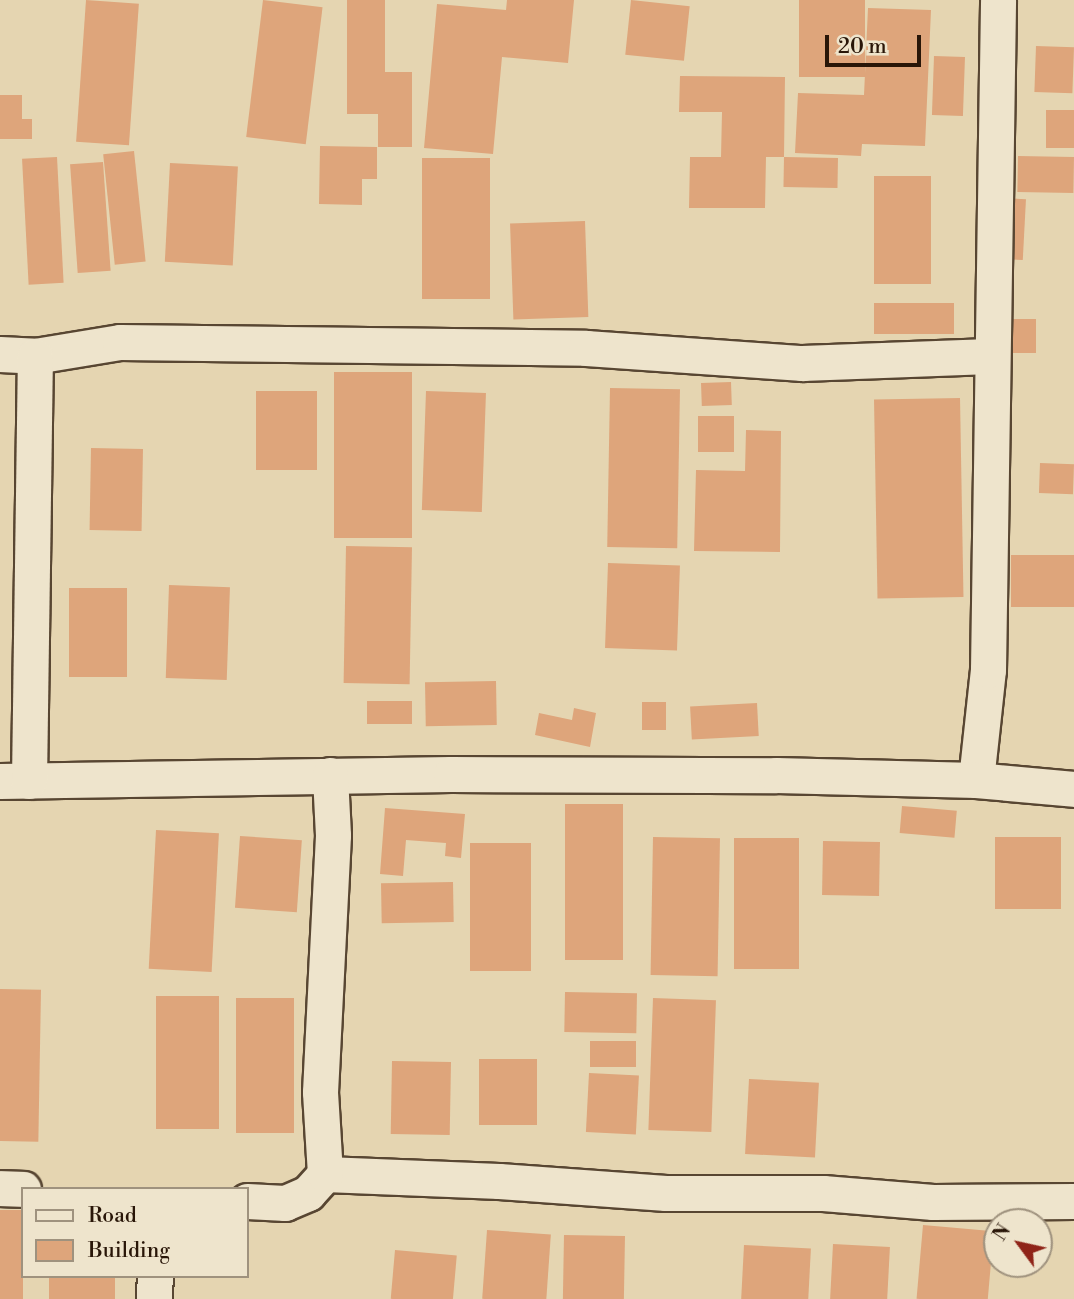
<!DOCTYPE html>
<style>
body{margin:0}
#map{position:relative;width:1074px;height:1299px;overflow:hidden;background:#e5d5b1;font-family:"Libre Bodoni",serif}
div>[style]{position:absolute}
.building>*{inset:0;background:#dea57b;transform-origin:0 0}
.roads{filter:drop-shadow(2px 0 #584632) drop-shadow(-2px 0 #584632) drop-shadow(0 2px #584632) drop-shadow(0 -2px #584632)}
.minor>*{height:35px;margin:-17.5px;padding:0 17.5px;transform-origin:17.5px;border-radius:17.5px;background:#eee4cc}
span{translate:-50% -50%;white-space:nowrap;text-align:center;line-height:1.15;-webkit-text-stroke:5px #eee4cc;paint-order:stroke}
.legend{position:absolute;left:21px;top:1187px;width:228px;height:91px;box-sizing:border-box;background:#eee4cc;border:2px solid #9f927e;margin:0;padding:9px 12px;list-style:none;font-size:21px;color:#291608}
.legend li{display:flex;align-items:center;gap:14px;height:35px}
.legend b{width:35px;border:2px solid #9f927e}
.north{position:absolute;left:983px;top:1208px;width:70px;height:70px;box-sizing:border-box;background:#eee4cc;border:2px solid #9f927e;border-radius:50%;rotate:303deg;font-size:19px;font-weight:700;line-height:28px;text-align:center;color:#291608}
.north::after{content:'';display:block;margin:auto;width:24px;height:32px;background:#8f2418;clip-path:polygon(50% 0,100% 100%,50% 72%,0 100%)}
.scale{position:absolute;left:825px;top:35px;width:96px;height:32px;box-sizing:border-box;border:4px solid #291608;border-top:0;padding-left:9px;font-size:21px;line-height:24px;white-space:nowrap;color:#291608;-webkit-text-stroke:5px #eee4cc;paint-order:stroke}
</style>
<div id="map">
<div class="building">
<div style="left:86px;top:0;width:53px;height:142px;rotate:4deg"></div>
<div style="left:263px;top:0;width:60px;height:138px;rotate:7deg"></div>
<div style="left:347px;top:0;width:38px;height:114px"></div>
<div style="clip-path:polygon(507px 0,574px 0,568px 63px,502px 57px,493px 154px,424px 148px,437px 4px,506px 10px)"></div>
<div style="left:631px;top:0;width:59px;height:55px;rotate:6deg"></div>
<div style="left:799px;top:0;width:66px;height:77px"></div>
<div style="clip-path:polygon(868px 8px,931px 10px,925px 146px,862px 144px,861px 156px,795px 153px,798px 93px,864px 95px)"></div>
<div style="left:1036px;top:46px;width:38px;height:46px;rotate:2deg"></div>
<div style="left:934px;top:56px;width:31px;height:59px;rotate:2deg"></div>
<div style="left:378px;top:72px;width:34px;height:75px"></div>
<div style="clip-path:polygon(680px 76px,785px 77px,784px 157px,766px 157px,765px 208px,689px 208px,690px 157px,721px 157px,722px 112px,679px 112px)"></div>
<div style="clip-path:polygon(0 95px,22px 95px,22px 119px,32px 119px,32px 139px,0 139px)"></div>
<div style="left:1046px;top:110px;width:28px;height:38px"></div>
<div style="clip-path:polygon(320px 146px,377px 147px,377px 179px,362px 179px,362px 205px,319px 204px)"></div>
<div style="left:134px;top:151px;width:111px;height:31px;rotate:84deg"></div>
<div style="left:1018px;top:156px;width:56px;height:36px;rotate:1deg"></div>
<div style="left:57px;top:157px;width:126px;height:35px;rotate:87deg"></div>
<div style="left:784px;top:157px;width:54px;height:30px;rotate:1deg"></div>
<div style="left:490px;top:158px;width:141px;height:68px;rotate:90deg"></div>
<div style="left:103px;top:162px;width:109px;height:33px;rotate:86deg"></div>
<div style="left:170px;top:163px;width:68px;height:99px;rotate:3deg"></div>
<div style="left:931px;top:176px;width:108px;height:57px;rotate:90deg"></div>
<div style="left:1004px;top:198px;width:22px;height:61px;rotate:3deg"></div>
<div style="left:585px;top:221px;width:96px;height:75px;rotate:88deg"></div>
<div style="left:954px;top:303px;width:31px;height:80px;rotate:90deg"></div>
<div style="left:1010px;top:319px;width:26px;height:34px"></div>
<div style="left:334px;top:372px;width:78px;height:166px"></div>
<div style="left:731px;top:382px;width:23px;height:30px;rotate:88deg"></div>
<div style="left:610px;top:388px;width:70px;height:159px;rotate:1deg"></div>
<div style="left:256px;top:391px;width:61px;height:79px"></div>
<div style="left:426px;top:391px;width:60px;height:119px;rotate:2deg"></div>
<div style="left:960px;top:398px;width:199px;height:86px;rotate:89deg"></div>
<div style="left:734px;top:416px;width:36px;height:36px;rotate:90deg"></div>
<div style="clip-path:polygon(746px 430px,781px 431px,780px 552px,694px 551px,696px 470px,745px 471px)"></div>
<div style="left:91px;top:448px;width:52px;height:82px;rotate:1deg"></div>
<div style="left:1040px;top:463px;width:34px;height:30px;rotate:2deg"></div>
<div style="left:346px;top:546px;width:66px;height:137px;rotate:1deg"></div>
<div style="left:1074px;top:555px;width:52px;height:63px;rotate:90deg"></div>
<div style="left:608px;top:563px;width:72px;height:85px;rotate:2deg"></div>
<div style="left:169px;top:585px;width:61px;height:93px;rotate:2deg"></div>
<div style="left:69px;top:588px;width:58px;height:89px"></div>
<div style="left:496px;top:681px;width:44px;height:71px;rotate:89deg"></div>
<div style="left:367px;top:701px;width:45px;height:23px"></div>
<div style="left:642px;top:702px;width:24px;height:28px"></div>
<div style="left:757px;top:703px;width:33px;height:67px;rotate:87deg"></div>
<div style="clip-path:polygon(574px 708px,596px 713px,590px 747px,535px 735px,539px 713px,572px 720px)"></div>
<div style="left:565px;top:804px;width:58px;height:156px"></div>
<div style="left:902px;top:806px;width:55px;height:27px;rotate:5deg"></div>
<div style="clip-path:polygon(385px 808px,465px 814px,461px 858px,445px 856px,446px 843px,406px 840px,403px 876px,380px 874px)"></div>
<div style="left:156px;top:830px;width:63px;height:139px;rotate:3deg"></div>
<div style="left:240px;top:836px;width:62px;height:72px;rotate:4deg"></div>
<div style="left:653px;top:837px;width:67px;height:138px;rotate:1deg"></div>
<div style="left:1061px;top:837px;width:72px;height:66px;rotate:90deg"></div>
<div style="left:799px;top:838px;width:131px;height:65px;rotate:90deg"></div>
<div style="left:823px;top:841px;width:57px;height:54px;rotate:1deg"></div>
<div style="left:470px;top:843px;width:61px;height:128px"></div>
<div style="left:453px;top:882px;width:40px;height:72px;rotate:89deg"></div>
<div style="left:0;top:989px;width:41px;height:152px;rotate:1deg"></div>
<div style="left:565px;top:992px;width:72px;height:40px;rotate:1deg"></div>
<div style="left:156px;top:996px;width:63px;height:133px"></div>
<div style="left:236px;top:998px;width:58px;height:135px"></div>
<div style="left:653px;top:998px;width:63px;height:132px;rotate:2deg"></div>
<div style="left:590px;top:1041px;width:46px;height:26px"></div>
<div style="left:479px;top:1059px;width:58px;height:66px"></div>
<div style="left:392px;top:1061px;width:59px;height:73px;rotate:1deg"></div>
<div style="left:589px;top:1073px;width:50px;height:59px;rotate:3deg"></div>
<div style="left:749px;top:1079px;width:70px;height:75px;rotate:3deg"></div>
<div style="left:0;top:1210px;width:23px;height:89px"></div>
<div style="left:923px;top:1225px;width:71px;height:74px;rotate:5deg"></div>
<div style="left:487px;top:1230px;width:64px;height:69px;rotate:4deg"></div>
<div style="left:564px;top:1235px;width:61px;height:64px;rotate:1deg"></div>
<div style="left:833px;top:1244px;width:57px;height:55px;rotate:3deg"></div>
<div style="left:744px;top:1245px;width:67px;height:54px;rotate:3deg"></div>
<div style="left:395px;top:1250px;width:62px;height:49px;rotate:5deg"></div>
<div style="left:49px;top:1276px;width:66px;height:23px"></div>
</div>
<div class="roads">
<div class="minor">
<div style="left:0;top:354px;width:35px;rotate:3deg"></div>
<div style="left:35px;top:356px;width:86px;rotate:-9.4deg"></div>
<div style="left:120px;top:342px;width:466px;rotate:0.7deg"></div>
<div style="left:586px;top:348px;width:217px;rotate:4deg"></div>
<div style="left:802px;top:363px;width:188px;rotate:-2.1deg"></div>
<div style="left:976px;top:780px;width:111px;rotate:-83.8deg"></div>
<div style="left:988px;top:670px;width:670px;rotate:-89.14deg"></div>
<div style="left:0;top:781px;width:451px;rotate:-0.9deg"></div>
<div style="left:451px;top:774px;width:325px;rotate:0.2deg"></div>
<div style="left:776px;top:775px;width:200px;rotate:1.4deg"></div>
<div style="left:976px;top:780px;width:98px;rotate:5.2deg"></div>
<div style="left:29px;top:781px;width:425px;rotate:-89.2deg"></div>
<div style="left:325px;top:1174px;width:174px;rotate:2.3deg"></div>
<div style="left:499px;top:1181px;width:167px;rotate:4.1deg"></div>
<div style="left:666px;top:1193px;width:157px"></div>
<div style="left:823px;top:1193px;width:110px;rotate:4.7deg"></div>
<div style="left:933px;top:1202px;width:141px;rotate:-0.4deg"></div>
<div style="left:0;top:1188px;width:23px;rotate:2deg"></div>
<div style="left:247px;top:1201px;width:38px;rotate:3deg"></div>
<div style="left:285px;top:1203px;width:25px;rotate:-23deg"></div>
<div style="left:308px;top:1193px;width:25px;rotate:-48deg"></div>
<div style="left:325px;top:1174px;width:82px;rotate:-93.5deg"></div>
<div style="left:320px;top:1092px;width:257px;rotate:-87.1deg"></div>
<div style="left:333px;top:835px;width:60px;rotate:-92.9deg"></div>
<div style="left:154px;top:1299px;width:23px;rotate:-88deg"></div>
</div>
</div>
<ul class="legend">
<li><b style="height:9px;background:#eee4cc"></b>Road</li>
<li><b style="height:19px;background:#dea57b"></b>Building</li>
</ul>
<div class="north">N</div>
<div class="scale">20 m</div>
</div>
